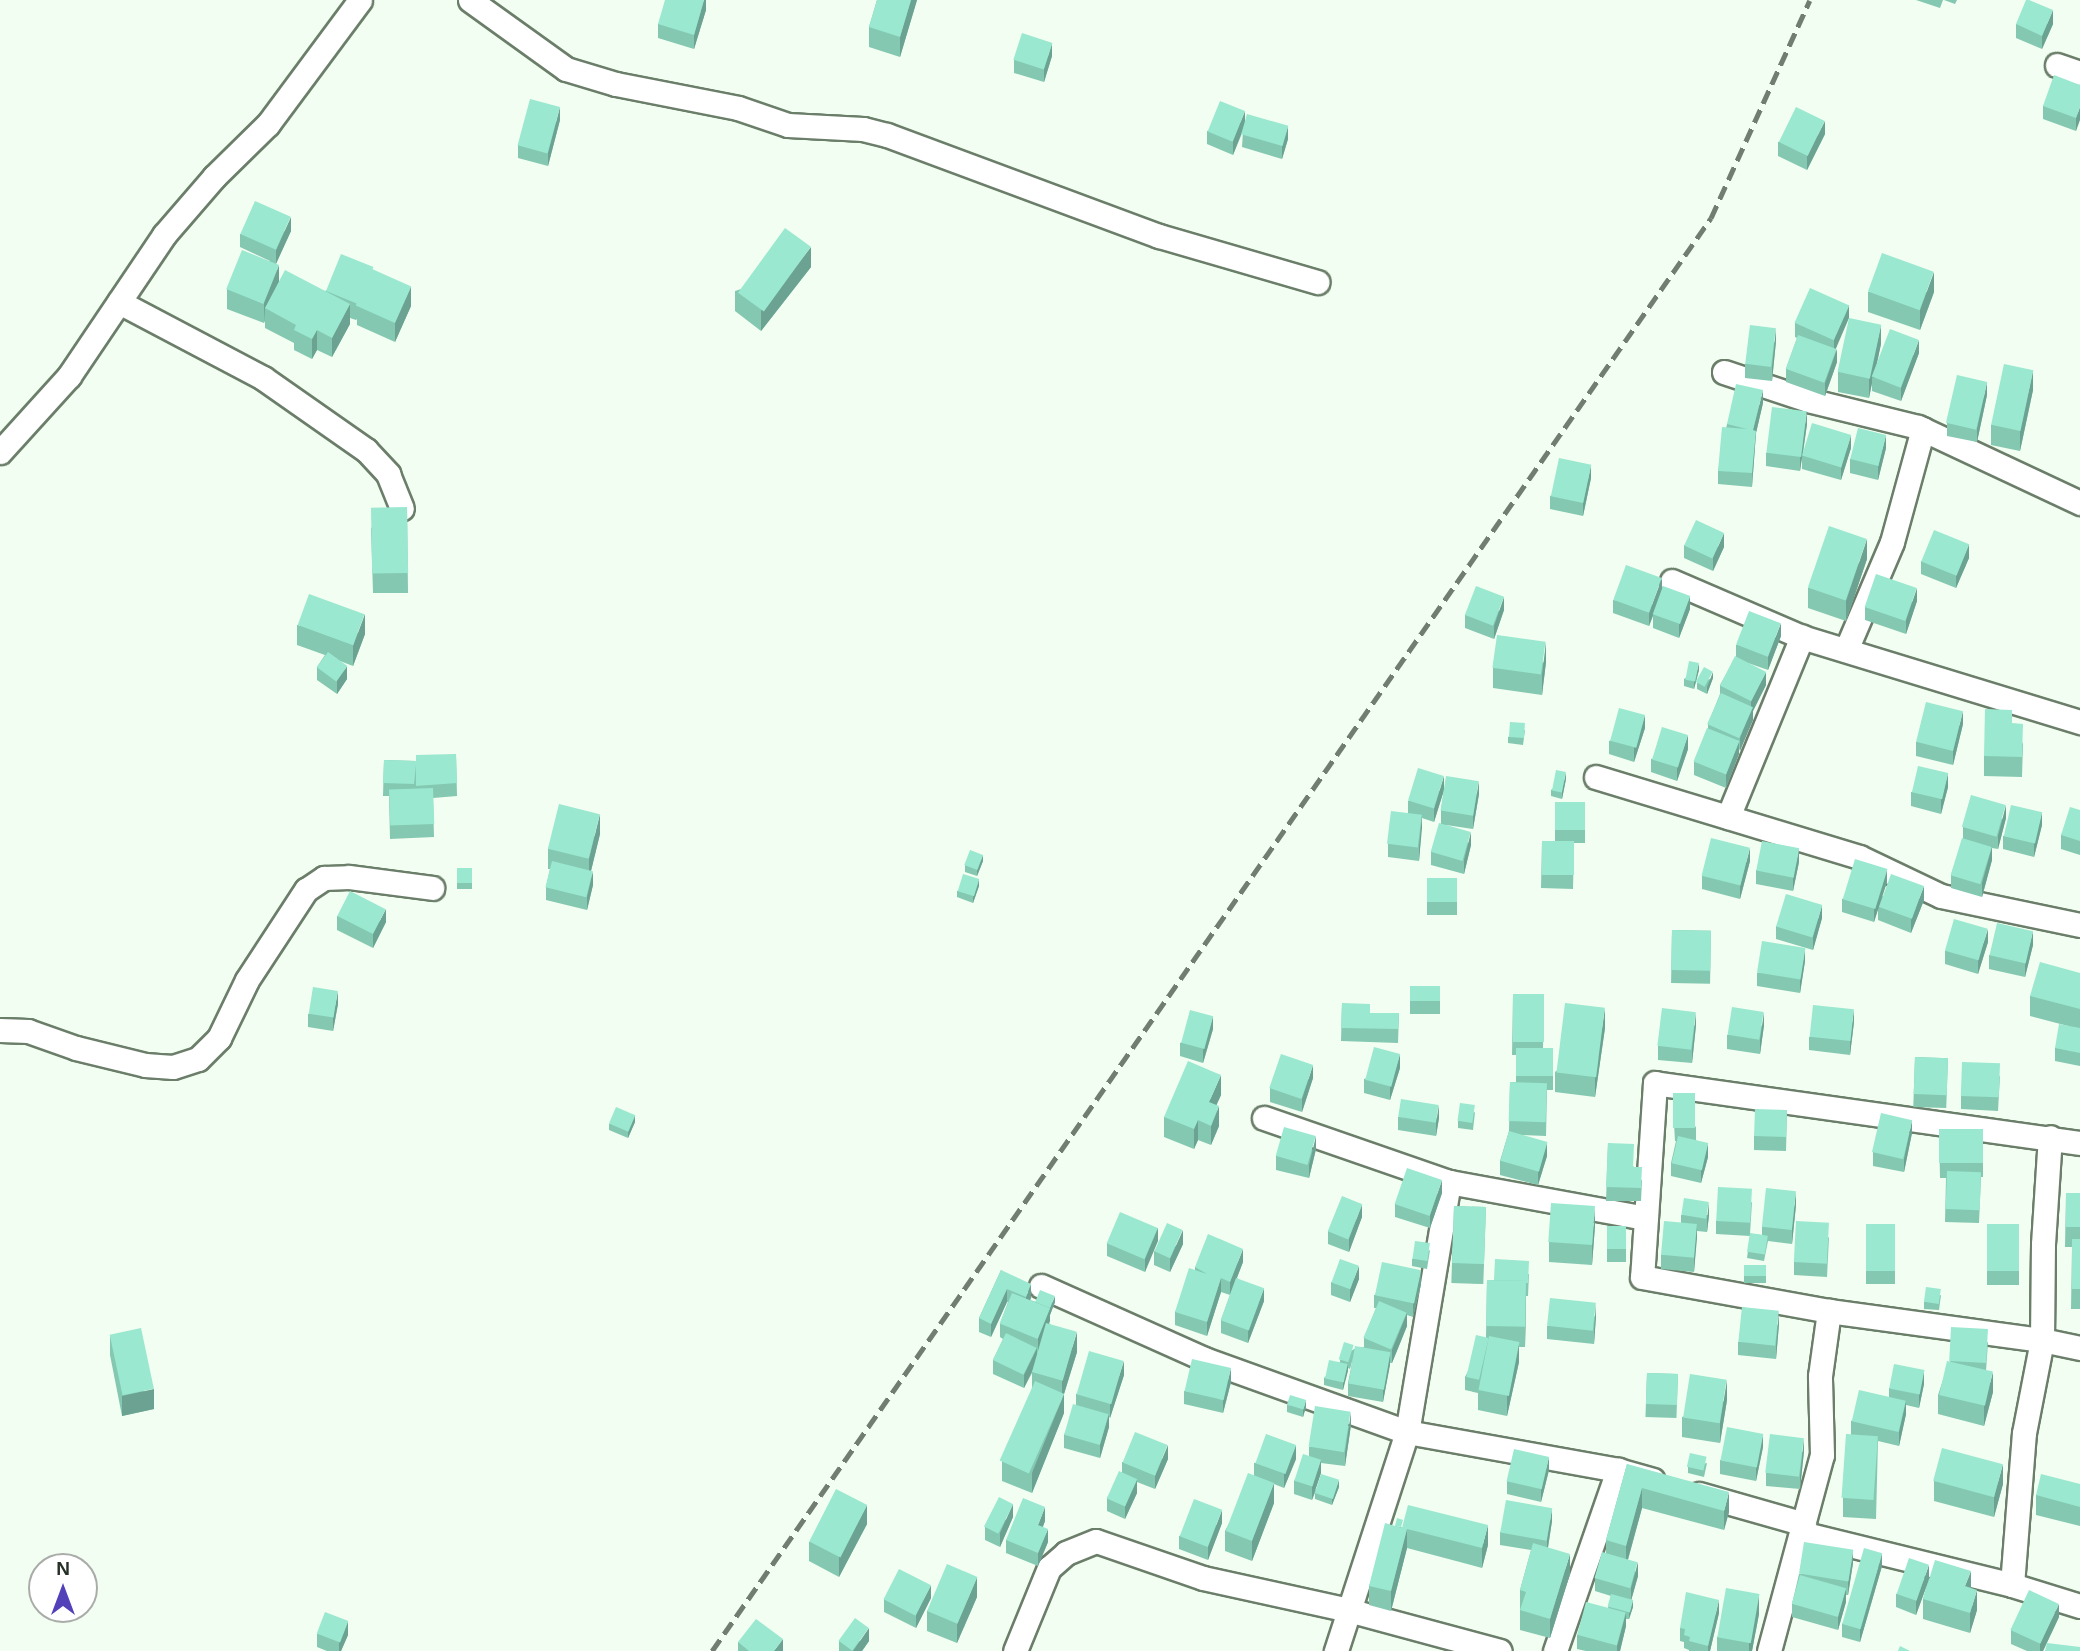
<!DOCTYPE html>
<style>
body{margin:0}
#map{position:relative;width:2080px;height:1651px;overflow:hidden;background:#f1fef1;font-family:Arial,sans-serif}
div>[style]{position:absolute}
.roads{filter:drop-shadow(2px 0 #6b7e6a) drop-shadow(-2px 0 #6b7e6a) drop-shadow(0 2px #6b7e6a) drop-shadow(0 -2px #6b7e6a)}
.street>*{height:23px;margin:-11.5px;padding:0 11.5px;transform-origin:11.5px;border-radius:11.5px;background:#fff}
.rail>*{height:5px;margin-top:-2.5px;transform-origin:0;background:repeating-linear-gradient(90deg,#727d72 0 14px,transparent 0 21px)}
.wall>*{inset:0;background:#84c8b2;transform-origin:0 0}
.shaded-wall>*{inset:0;background:#6ba291}
.building>*{inset:0;background:#99e8cf;transform-origin:0 0}
span{translate:-50% -50%;white-space:nowrap;text-align:center;line-height:1.15;-webkit-text-stroke:6px #fff;paint-order:stroke}
.north{position:absolute;left:28px;top:1553px;width:70px;height:70px;box-sizing:border-box;background:#fff;border:2px solid #a9aca9;border-radius:50%;rotate:0deg;font-size:19px;font-weight:700;line-height:28px;text-align:center;color:#273027}
.north::after{content:'';display:block;margin:auto;width:24px;height:32px;background:#5241b9;clip-path:polygon(50% 0,100% 100%,50% 72%,0 100%)}
</style>
<div id="map">
<div class="roads">
<div class="street">
<div style="left:470px;top:0;width:118px;rotate:35.7deg"></div>
<div style="left:566px;top:69px;width:52px;rotate:16.7deg"></div>
<div style="left:616px;top:84px;width:124px;rotate:11.1deg"></div>
<div style="left:738px;top:108px;width:53px;rotate:18.8deg"></div>
<div style="left:788px;top:125px;width:75px;rotate:3.1deg"></div>
<div style="left:863px;top:129px;width:25px;rotate:14deg"></div>
<div style="left:887px;top:135px;width:290px;rotate:20.4deg"></div>
<div style="left:1159px;top:236px;width:165px;rotate:16.2deg"></div>
<div style="left:2057px;top:65px;width:24px;rotate:19deg"></div>
<div style="left:119px;top:302px;width:163px;rotate:27.8deg"></div>
<div style="left:263px;top:378px;width:126px;rotate:35deg"></div>
<div style="left:366px;top:450px;width:33px;rotate:47deg"></div>
<div style="left:388px;top:474px;width:37px;rotate:68deg"></div>
<div style="left:1724px;top:372px;width:89px;rotate:18.4deg"></div>
<div style="left:1808px;top:400px;width:113px;rotate:13.8deg"></div>
<div style="left:1918px;top:427px;width:179px;rotate:25.1deg"></div>
<div style="left:0;top:452px;width:103px;rotate:-47.8deg"></div>
<div style="left:69px;top:376px;width:170px;rotate:-56deg"></div>
<div style="left:164px;top:235px;width:77px;rotate:-49.2deg"></div>
<div style="left:214px;top:177px;width:76px;rotate:-44.5deg"></div>
<div style="left:268px;top:124px;width:154px;rotate:-53.4deg"></div>
<div style="left:1672px;top:581px;width:142px;rotate:23.3deg"></div>
<div style="left:1802px;top:637px;width:291px;rotate:17deg"></div>
<div style="left:1846px;top:650px;width:117px;rotate:-66.9deg"></div>
<div style="left:1892px;top:542px;width:117px;rotate:-74.7deg"></div>
<div style="left:1596px;top:777px;width:275px;rotate:16.9deg"></div>
<div style="left:1859px;top:857px;width:91px;rotate:25.4deg"></div>
<div style="left:1941px;top:896px;width:142px;rotate:11.8deg"></div>
<div style="left:1728px;top:817px;width:195px;rotate:-67.7deg"></div>
<div style="left:0;top:1030px;width:28px;rotate:2deg"></div>
<div style="left:28px;top:1031px;width:51px;rotate:19.5deg"></div>
<div style="left:76px;top:1048px;width:71px;rotate:13.8deg"></div>
<div style="left:145px;top:1065px;width:28px;rotate:4deg"></div>
<div style="left:173px;top:1067px;width:26px;rotate:-18deg"></div>
<div style="left:198px;top:1059px;width:30px;rotate:-45deg"></div>
<div style="left:219px;top:1038px;width:64px;rotate:-64.2deg"></div>
<div style="left:247px;top:980px;width:108px;rotate:-56.8deg"></div>
<div style="left:306px;top:890px;width:22px;rotate:-34deg"></div>
<div style="left:324px;top:878px;width:25px;rotate:-2deg"></div>
<div style="left:349px;top:877px;width:84px;rotate:7.5deg"></div>
<div style="left:1264px;top:1118px;width:196px;rotate:19.1deg"></div>
<div style="left:1449px;top:1182px;width:200px;rotate:10.4deg"></div>
<div style="left:2080px;top:1143px;width:429px;rotate:-172deg"></div>
<div style="left:1655px;top:1083px;width:194px;rotate:93.8deg"></div>
<div style="left:1642px;top:1277px;width:190px;rotate:10.3deg"></div>
<div style="left:1829px;top:1311px;width:215px;rotate:7.8deg"></div>
<div style="left:2042px;top:1340px;width:39px;rotate:12deg"></div>
<div style="left:1449px;top:1182px;width:254px;rotate:99.5deg"></div>
<div style="left:1407px;top:1432px;width:214px;rotate:10.2deg"></div>
<div style="left:1618px;top:1470px;width:36px;rotate:16deg"></div>
<div style="left:1041px;top:1286px;width:179px;rotate:24.1deg"></div>
<div style="left:1204px;top:1359px;width:216px;rotate:19.8deg"></div>
<div style="left:1407px;top:1432px;width:230px;rotate:108deg"></div>
<div style="left:1699px;top:1494px;width:109px;rotate:15.9deg"></div>
<div style="left:1801px;top:1533px;width:217px;rotate:13.8deg"></div>
<div style="left:2012px;top:1585px;width:71px;rotate:17.2deg"></div>
<div style="left:2012px;top:1585px;width:152px;rotate:-85.5deg"></div>
<div style="left:2024px;top:1433px;width:95px;rotate:-79deg"></div>
<div style="left:2042px;top:1340px;width:96px;rotate:-89.4deg"></div>
<div style="left:2043px;top:1244px;width:107px;rotate:-86.3deg"></div>
<div style="left:1015px;top:1651px;width:90px;rotate:-67.7deg"></div>
<div style="left:1049px;top:1568px;width:23px;rotate:-41deg"></div>
<div style="left:1066px;top:1553px;width:32px;rotate:-22deg"></div>
<div style="left:1096px;top:1541px;width:113px;rotate:19.1deg"></div>
<div style="left:1203px;top:1578px;width:148px;rotate:12.4deg"></div>
<div style="left:1348px;top:1610px;width:157px;rotate:15.1deg"></div>
<div style="left:1555px;top:1651px;width:192px;rotate:-70.8deg"></div>
<div style="left:1769px;top:1651px;width:203px;rotate:-74.9deg"></div>
<div style="left:1822px;top:1455px;width:79px;rotate:-91.5deg"></div>
<div style="left:1820px;top:1376px;width:66px;rotate:-82.1deg"></div>
</div>
</div>
<div class="rail">
<div style="left:712px;top:1651px;width:1747px;rotate:-55.12deg"></div>
<div style="left:1711px;top:218px;width:239px;rotate:-65.6deg"></div>
</div>
<div class="wall">
<div style="clip-path:polygon(706px 0,706px 10px,694px 49px,658px 38px,658px 24px)"></div>
<div style="clip-path:polygon(877px 0,917px 0,900px 57px,869px 47px,869px 27px)"></div>
<div style="clip-path:polygon(1916px 0,1943px 0,1940px 8px)"></div>
<div style="clip-path:polygon(1944px 0,1957px 0,1955px 4px)"></div>
<div style="clip-path:polygon(2016px 24px,2053px 24px,2042px 49px,2016px 38px)"></div>
<div style="clip-path:polygon(1052px 56px,1044px 82px,1014px 73px,1014px 60px)"></div>
<div style="clip-path:polygon(2080px 85px,2076px 131px,2043px 119px,2043px 106px)"></div>
<div style="clip-path:polygon(560px 120px,548px 166px,518px 158px,518px 145px)"></div>
<div style="clip-path:polygon(1245px 121px,1288px 139px,1282px 159px,1242px 147px,1243px 131px,1233px 155px,1207px 144px,1207px 131px)"></div>
<div style="clip-path:polygon(1825px 134px,1807px 170px,1778px 156px,1778px 142px)"></div>
<div style="clip-path:polygon(291px 231px,276px 263px,279px 281px,325px 291px,373px 270px,411px 306px,395px 342px,357px 325px,357px 319px,356px 320px,350px 318px,350px 324px,332px 357px,317px 350px,312px 359px,294px 350px,294px 343px,265px 328px,265px 321px,264px 323px,227px 309px,227px 289px,270px 261px,240px 247px,240px 234px)"></div>
<div style="clip-path:polygon(811px 267px,761px 331px,735px 311px,735px 291px)"></div>
<div style="clip-path:polygon(1868px 292px,1934px 292px,1920px 330px,1868px 312px)"></div>
<div style="clip-path:polygon(1849px 305px,1836px 348px,1837px 362px,1825px 396px,1786px 382px,1786px 369px,1797px 338px,1795px 337px,1795px 323px)"></div>
<div style="clip-path:polygon(1776px 341px,1772px 381px,1745px 378px,1745px 364px)"></div>
<div style="clip-path:polygon(1881px 344px,1875px 370px,1919px 353px,1901px 401px,1872px 391px,1872px 383px,1869px 398px,1838px 392px,1838px 372px)"></div>
<div style="clip-path:polygon(2033px 390px,2020px 451px,1991px 445px,1991px 425px)"></div>
<div style="clip-path:polygon(1987px 395px,1977px 442px,1947px 436px,1947px 423px)"></div>
<div style="clip-path:polygon(1763px 403px,1756px 433px,1752px 487px,1718px 484px,1718px 471px,1727px 424px)"></div>
<div style="clip-path:polygon(1807px 424px,1803px 454px,1851px 448px,1841px 480px,1802px 469px,1802px 457px,1800px 471px,1766px 466px,1766px 453px)"></div>
<div style="clip-path:polygon(1886px 448px,1878px 480px,1850px 473px,1850px 459px)"></div>
<div style="clip-path:polygon(1591px 478px,1583px 516px,1550px 509px,1550px 496px)"></div>
<div style="clip-path:polygon(407px 507px,408px 593px,373px 593px,371px 528px)"></div>
<div style="clip-path:polygon(1684px 545px,1724px 547px,1713px 571px,1684px 558px)"></div>
<div style="clip-path:polygon(1969px 558px,1956px 588px,1921px 574px,1921px 561px)"></div>
<div style="clip-path:polygon(1867px 559px,1846px 621px,1808px 608px,1808px 588px)"></div>
<div style="clip-path:polygon(1613px 600px,1690px 609px,1679px 638px,1653px 628px,1653px 616px,1649px 626px,1613px 613px)"></div>
<div style="clip-path:polygon(1917px 601px,1906px 634px,1865px 620px,1865px 607px)"></div>
<div style="clip-path:polygon(1504px 610px,1494px 639px,1465px 628px,1465px 615px)"></div>
<div style="clip-path:polygon(297px 625px,365px 634px,353px 666px,340px 661px,347px 679px,337px 694px,317px 680px,317px 667px,325px 655px,297px 645px)"></div>
<div style="clip-path:polygon(1781px 636px,1768px 670px,1748px 663px,1766px 685px,1753px 711px,1753px 720px,1739px 751px,1739px 754px,1726px 788px,1694px 775px,1694px 762px,1708px 728px,1708px 724px,1720px 694px,1720px 685px,1736px 657px,1736px 645px)"></div>
<div style="clip-path:polygon(1546px 662px,1542px 695px,1493px 688px,1493px 668px)"></div>
<div style="clip-path:polygon(1699px 670px,1694px 689px,1684px 686px,1684px 679px)"></div>
<div style="clip-path:polygon(1713px 678px,1707px 694px,1697px 689px,1697px 683px)"></div>
<div style="clip-path:polygon(2012px 723px,2023px 744px,2022px 777px,1984px 776px,1984px 756px)"></div>
<div style="clip-path:polygon(1963px 724px,1953px 765px,1916px 756px,1916px 742px)"></div>
<div style="clip-path:polygon(1645px 728px,1634px 762px,1609px 754px,1609px 741px)"></div>
<div style="clip-path:polygon(1525px 730px,1523px 745px,1508px 743px,1508px 737px)"></div>
<div style="clip-path:polygon(1688px 749px,1677px 781px,1651px 772px,1651px 759px)"></div>
<div style="clip-path:polygon(456px 754px,457px 796px,433px 798px,434px 837px,390px 839px,389px 796px,383px 796px,384px 760px,416px 761px)"></div>
<div style="clip-path:polygon(1566px 779px,1562px 799px,1551px 796px,1551px 790px)"></div>
<div style="clip-path:polygon(1948px 787px,1941px 814px,1911px 806px,1911px 792px)"></div>
<div style="clip-path:polygon(1444px 789px,1479px 794px,1473px 829px,1446px 825px,1471px 845px,1464px 874px,1431px 865px,1431px 852px,1441px 823px,1441px 811px,1444px 790px,1434px 822px,1422px 818px,1419px 861px,1388px 857px,1388px 844px,1408px 813px,1408px 801px)"></div>
<div style="clip-path:polygon(1555px 802px,1585px 802px,1585px 843px,1574px 843px,1573px 889px,1541px 888px,1542px 841px,1555px 841px)"></div>
<div style="clip-path:polygon(2080px 810px,2080px 855px,2061px 849px,2061px 835px)"></div>
<div style="clip-path:polygon(2006px 818px,1998px 849px,1992px 848px,1992px 860px,1982px 897px,1951px 888px,1951px 875px,1963px 839px,1963px 827px)"></div>
<div style="clip-path:polygon(2042px 825px,2034px 857px,2003px 849px,2003px 836px)"></div>
<div style="clip-path:polygon(600px 834px,591px 871px,593px 885px,587px 910px,546px 900px,546px 887px,550px 869px,548px 869px,548px 849px)"></div>
<div style="clip-path:polygon(983px 861px,977px 876px,965px 872px,965px 865px)"></div>
<div style="clip-path:polygon(1750px 861px,1740px 899px,1702px 889px,1702px 876px)"></div>
<div style="clip-path:polygon(1799px 862px,1793px 891px,1756px 884px,1756px 870px)"></div>
<div style="left:457px;top:868px;width:15px;height:21px"></div>
<div style="left:1427px;top:878px;width:30px;height:37px"></div>
<div style="clip-path:polygon(1887px 882px,1882px 896px,1924px 900px,1911px 933px,1878px 920px,1878px 909px,1874px 922px,1842px 912px,1842px 899px)"></div>
<div style="clip-path:polygon(979px 886px,973px 903px,957px 897px,957px 891px)"></div>
<div style="clip-path:polygon(337px 916px,386px 922px,373px 948px,337px 930px)"></div>
<div style="clip-path:polygon(1822px 918px,1813px 950px,1776px 939px,1776px 926px)"></div>
<div style="left:1672px;top:930px;width:39px;height:53px;rotate:1deg"></div>
<div style="clip-path:polygon(1988px 942px,1978px 974px,1945px 964px,1945px 951px)"></div>
<div style="clip-path:polygon(2033px 945px,2025px 977px,1989px 969px,1989px 955px)"></div>
<div style="clip-path:polygon(1805px 961px,1800px 993px,1757px 986px,1757px 973px)"></div>
<div style="clip-path:polygon(2080px 973px,2080px 1066px,2055px 1061px,2055px 1048px,2068px 1026px,2030px 1016px,2030px 996px)"></div>
<div style="left:1440px;top:986px;width:28px;height:30px;rotate:90deg"></div>
<div style="clip-path:polygon(1513px 994px,1544px 994px,1543px 1048px,1553px 1048px,1553px 1090px,1547px 1090px,1546px 1136px,1522px 1135px,1547px 1156px,1538px 1185px,1500px 1175px,1500px 1161px,1509px 1131px,1510px 1082px,1516px 1082px,1516px 1055px,1512px 1055px)"></div>
<div style="clip-path:polygon(1342px 1003px,1370px 1013px,1399px 1013px,1398px 1043px,1341px 1041px)"></div>
<div style="clip-path:polygon(338px 1004px,333px 1031px,308px 1027px,308px 1014px)"></div>
<div style="clip-path:polygon(1854px 1022px,1850px 1055px,1809px 1050px,1809px 1037px)"></div>
<div style="clip-path:polygon(1696px 1025px,1692px 1063px,1658px 1060px,1658px 1046px)"></div>
<div style="clip-path:polygon(1764px 1025px,1760px 1054px,1727px 1049px,1727px 1035px)"></div>
<div style="clip-path:polygon(1605px 1028px,1595px 1097px,1555px 1092px,1555px 1072px)"></div>
<div style="clip-path:polygon(1213px 1029px,1203px 1063px,1180px 1056px,1180px 1043px)"></div>
<div style="left:1915px;top:1057px;width:33px;height:50px;rotate:2deg"></div>
<div style="clip-path:polygon(1400px 1068px,1390px 1100px,1364px 1093px,1364px 1079px)"></div>
<div style="clip-path:polygon(2000px 1076px,1998px 1111px,1961px 1109px,1961px 1096px)"></div>
<div style="clip-path:polygon(1313px 1078px,1302px 1112px,1270px 1102px,1270px 1088px)"></div>
<div style="clip-path:polygon(1221px 1095px,1216px 1105px,1219px 1126px,1211px 1145px,1198px 1140px,1194px 1149px,1164px 1137px,1164px 1117px)"></div>
<div style="clip-path:polygon(1673px 1107px,1696px 1127px,1696px 1140px,1708px 1157px,1701px 1183px,1671px 1176px,1671px 1163px,1676px 1141px,1675px 1141px)"></div>
<div style="clip-path:polygon(1787px 1110px,1786px 1151px,1754px 1150px,1754px 1136px)"></div>
<div style="clip-path:polygon(1475px 1112px,1473px 1130px,1458px 1128px,1458px 1121px)"></div>
<div style="clip-path:polygon(1398px 1117px,1439px 1118px,1436px 1136px,1398px 1130px)"></div>
<div style="clip-path:polygon(635px 1122px,628px 1138px,609px 1130px,609px 1124px)"></div>
<div style="clip-path:polygon(1983px 1129px,1983px 1177px,1981px 1177px,1979px 1223px,1945px 1222px,1946px 1178px,1940px 1178px,1939px 1130px)"></div>
<div style="clip-path:polygon(1912px 1133px,1904px 1172px,1873px 1166px,1873px 1152px)"></div>
<div style="clip-path:polygon(1608px 1143px,1634px 1167px,1642px 1181px,1641px 1201px,1606px 1201px)"></div>
<div style="clip-path:polygon(1316px 1149px,1309px 1178px,1276px 1170px,1276px 1156px)"></div>
<div style="clip-path:polygon(1442px 1193px,1430px 1228px,1395px 1217px,1395px 1204px)"></div>
<div style="clip-path:polygon(2066px 1193px,2080px 1193px,2080px 1309px,2071px 1309px,2072px 1247px,2065px 1247px)"></div>
<div style="clip-path:polygon(1752px 1202px,1750px 1234px,1762px 1235px,1762px 1227px,1796px 1205px,1792px 1244px,1768px 1241px,1764px 1261px,1747px 1258px,1750px 1236px,1716px 1234px,1716px 1221px)"></div>
<div style="left:1454px;top:1206px;width:32px;height:77px;rotate:2deg"></div>
<div style="clip-path:polygon(1681px 1215px,1709px 1215px,1707px 1232px,1697px 1231px,1694px 1272px,1661px 1269px,1661px 1255px,1681px 1223px)"></div>
<div style="clip-path:polygon(1362px 1217px,1349px 1252px,1328px 1244px,1328px 1231px)"></div>
<div style="left:1895px;top:1224px;width:60px;height:29px;rotate:90deg"></div>
<div style="left:1987px;top:1224px;width:32px;height:61px"></div>
<div style="clip-path:polygon(1595px 1226px,1592px 1265px,1549px 1262px,1549px 1242px)"></div>
<div style="left:1607px;top:1226px;width:19px;height:36px"></div>
<div style="clip-path:polygon(1158px 1228px,1145px 1272px,1107px 1256px,1107px 1243px)"></div>
<div style="clip-path:polygon(1829px 1237px,1827px 1277px,1794px 1275px,1794px 1262px)"></div>
<div style="clip-path:polygon(1183px 1244px,1170px 1272px,1154px 1265px,1154px 1251px)"></div>
<div style="clip-path:polygon(1430px 1250px,1427px 1269px,1412px 1266px,1412px 1259px)"></div>
<div style="clip-path:polygon(1243px 1262px,1237px 1278px,1264px 1301px,1248px 1343px,1221px 1333px,1221px 1320px,1230px 1295px,1221px 1292px,1207px 1336px,1175px 1325px,1175px 1312px,1195px 1270px,1195px 1267px)"></div>
<div style="left:1744px;top:1265px;width:22px;height:18px"></div>
<div style="clip-path:polygon(1001px 1270px,1031px 1298px,1030px 1300px,1036px 1302px,1055px 1302px,1050px 1315px,1049px 1323px,1077px 1352px,1064px 1394px,1064px 1413px,1032px 1493px,1002px 1481px,1002px 1461px,1032px 1389px,1032px 1373px,1024px 1388px,993px 1374px,993px 1360px,1003px 1339px,1000px 1337px,1000px 1324px,1008px 1302px,1007px 1302px,991px 1337px,979px 1332px,979px 1318px)"></div>
<div style="clip-path:polygon(1529px 1274px,1528px 1296px,1526px 1296px,1525px 1347px,1519px 1347px,1519px 1362px,1507px 1416px,1478px 1410px,1478px 1393px,1465px 1390px,1465px 1377px,1486px 1337px,1487px 1280px,1494px 1280px)"></div>
<div style="clip-path:polygon(1359px 1279px,1350px 1302px,1331px 1295px,1331px 1282px)"></div>
<div style="clip-path:polygon(1421px 1284px,1413px 1317px,1407px 1315px,1407px 1326px,1392px 1363px,1390px 1363px,1383px 1402px,1348px 1396px,1348px 1383px,1353px 1358px,1350px 1369px,1348px 1368px,1343px 1390px,1324px 1385px,1324px 1378px,1340px 1362px,1340px 1360px,1354px 1349px,1364px 1347px,1364px 1338px,1376px 1308px,1374px 1308px,1374px 1295px)"></div>
<div style="clip-path:polygon(1941px 1295px,1939px 1310px,1924px 1309px,1924px 1302px)"></div>
<div style="clip-path:polygon(1596px 1316px,1594px 1344px,1547px 1339px,1547px 1326px)"></div>
<div style="clip-path:polygon(1779px 1324px,1776px 1359px,1738px 1355px,1738px 1342px)"></div>
<div style="clip-path:polygon(110px 1335px,154px 1409px,122px 1416px,110px 1355px)"></div>
<div style="clip-path:polygon(1988px 1342px,1986px 1371px,1993px 1392px,1984px 1426px,1938px 1414px,1938px 1395px,1949px 1362px)"></div>
<div style="left:1647px;top:1373px;width:31px;height:44px;rotate:2deg"></div>
<div style="clip-path:polygon(1124px 1375px,1110px 1418px,1109px 1417px,1109px 1427px,1100px 1458px,1064px 1448px,1064px 1435px,1076px 1405px,1076px 1394px)"></div>
<div style="clip-path:polygon(1231px 1382px,1223px 1413px,1184px 1404px,1184px 1391px)"></div>
<div style="clip-path:polygon(1924px 1384px,1919px 1408px,1906px 1405px,1906px 1414px,1899px 1446px,1878px 1441px,1876px 1519px,1843px 1517px,1843px 1498px,1851px 1434px,1851px 1421px,1889px 1397px,1889px 1388px)"></div>
<div style="clip-path:polygon(1727px 1400px,1720px 1443px,1682px 1437px,1682px 1417px)"></div>
<div style="clip-path:polygon(1287px 1405px,1306px 1407px,1303px 1417px,1287px 1412px)"></div>
<div style="clip-path:polygon(1351px 1425px,1345px 1466px,1321px 1463px,1321px 1473px,1315px 1490px,1339px 1487px,1332px 1505px,1315px 1499px,1315px 1493px,1312px 1500px,1294px 1494px,1294px 1481px,1309px 1456px,1309px 1447px)"></div>
<div style="clip-path:polygon(1763px 1447px,1756px 1481px,1720px 1474px,1720px 1460px)"></div>
<div style="clip-path:polygon(1804px 1451px,1800px 1489px,1766px 1486px,1766px 1473px)"></div>
<div style="clip-path:polygon(1168px 1459px,1155px 1489px,1137px 1482px,1137px 1493px,1125px 1519px,1107px 1511px,1107px 1498px,1122px 1472px,1122px 1462px)"></div>
<div style="clip-path:polygon(1296px 1459px,1284px 1488px,1274px 1484px,1274px 1503px,1252px 1561px,1225px 1551px,1225px 1531px,1254px 1476px,1254px 1463px)"></div>
<div style="clip-path:polygon(1707px 1463px,1704px 1477px,1688px 1473px,1688px 1467px)"></div>
<div style="clip-path:polygon(1627px 1464px,1729px 1512px,1724px 1530px,1642px 1508px,1628px 1560px,1638px 1576px,1631px 1600px,1633px 1607px,1629px 1619px,1626px 1619px,1626px 1626px,1620px 1651px,1586px 1651px,1577px 1649px,1577px 1635px,1608px 1608px,1611px 1596px,1595px 1591px,1595px 1578px,1606px 1553px,1606px 1540px)"></div>
<div style="clip-path:polygon(1549px 1470px,1541px 1502px,1507px 1494px,1507px 1481px)"></div>
<div style="clip-path:polygon(1934px 1481px,2003px 1484px,1994px 1517px,1934px 1501px)"></div>
<div style="clip-path:polygon(2080px 1484px,2080px 1526px,2036px 1515px,2036px 1495px)"></div>
<div style="clip-path:polygon(1013px 1517px,1000px 1547px,985px 1540px,985px 1527px)"></div>
<div style="clip-path:polygon(1045px 1521px,1043px 1527px,1048px 1542px,1038px 1566px,1006px 1553px,1006px 1540px)"></div>
<div style="clip-path:polygon(1552px 1521px,1548px 1548px,1570px 1574px,1550px 1638px,1520px 1630px,1520px 1590px,1531px 1550px,1500px 1545px,1500px 1532px)"></div>
<div style="clip-path:polygon(1222px 1523px,1208px 1560px,1179px 1549px,1179px 1536px)"></div>
<div style="clip-path:polygon(867px 1524px,839px 1577px,809px 1561px,809px 1542px)"></div>
<div style="clip-path:polygon(1395px 1526px,1488px 1545px,1482px 1568px,1407px 1548px,1391px 1611px,1369px 1605px,1369px 1586px)"></div>
<div style="clip-path:polygon(1853px 1563px,1848px 1595px,1846px 1595px,1846px 1602px,1838px 1630px,1792px 1617px,1792px 1604px,1799px 1574px)"></div>
<div style="clip-path:polygon(1882px 1566px,1860px 1642px,1842px 1637px,1842px 1624px)"></div>
<div style="clip-path:polygon(1929px 1578px,1977px 1610px,1970px 1633px,1923px 1619px,1923px 1599px,1929px 1580px,1916px 1615px,1896px 1607px,1896px 1594px)"></div>
<div style="clip-path:polygon(977px 1597px,957px 1643px,927px 1631px,927px 1611px)"></div>
<div style="clip-path:polygon(931px 1598px,916px 1628px,884px 1612px,884px 1599px)"></div>
<div style="clip-path:polygon(1719px 1613px,1710px 1651px,1689px 1651px,1689px 1650px,1684px 1648px,1684px 1642px,1680px 1641px,1680px 1628px)"></div>
<div style="clip-path:polygon(1759px 1614px,1752px 1651px,1717px 1651px,1717px 1637px)"></div>
<div style="clip-path:polygon(2059px 1617px,2043px 1651px,2027px 1651px,2011px 1644px,2011px 1630px)"></div>
<div style="clip-path:polygon(317px 1634px,348px 1635px,341px 1651px,327px 1651px,317px 1647px)"></div>
<div style="clip-path:polygon(839px 1641px,869px 1641px,862px 1651px,839px 1651px)"></div>
<div style="clip-path:polygon(738px 1642px,783px 1651px,738px 1651px)"></div>
</div>
<div class="shaded-wall">
<div style="clip-path:polygon(704px 0,706px 0,706px 10px,694px 49px,694px 35px)"></div>
<div style="clip-path:polygon(911px 0,917px 0,900px 57px,900px 37px)"></div>
<div style="clip-path:polygon(2053px 10px,2053px 24px,2042px 49px,2042px 36px)"></div>
<div style="clip-path:polygon(1052px 43px,1052px 56px,1044px 82px,1044px 69px)"></div>
<div style="clip-path:polygon(560px 107px,560px 120px,548px 166px,548px 153px)"></div>
<div style="clip-path:polygon(2080px 107px,2080px 120px,2076px 131px,2076px 118px)"></div>
<div style="clip-path:polygon(1245px 111px,1245px 124px,1233px 155px,1233px 141px)"></div>
<div style="clip-path:polygon(1825px 121px,1825px 134px,1807px 170px,1807px 156px)"></div>
<div style="clip-path:polygon(1288px 126px,1288px 139px,1282px 159px,1282px 145px)"></div>
<div style="clip-path:polygon(291px 217px,291px 231px,276px 264px,276px 250px)"></div>
<div style="clip-path:polygon(811px 247px,811px 267px,761px 331px,761px 311px)"></div>
<div style="clip-path:polygon(279px 265px,279px 285px,265px 308px,264px 323px,264px 303px)"></div>
<div style="clip-path:polygon(1934px 272px,1934px 292px,1920px 330px,1920px 310px)"></div>
<div style="clip-path:polygon(411px 286px,411px 306px,395px 342px,395px 322px)"></div>
<div style="clip-path:polygon(350px 304px,350px 324px,332px 357px,332px 338px)"></div>
<div style="clip-path:polygon(1849px 305px,1849px 318px,1834px 353px,1834px 339px)"></div>
<div style="clip-path:polygon(1881px 325px,1881px 344px,1874px 378px,1872px 377px,1872px 383px,1869px 398px,1869px 378px)"></div>
<div style="clip-path:polygon(1776px 328px,1776px 341px,1772px 381px,1772px 368px)"></div>
<div style="clip-path:polygon(317px 330px,317px 350px,312px 359px,312px 339px)"></div>
<div style="clip-path:polygon(1919px 340px,1919px 353px,1901px 401px,1901px 388px)"></div>
<div style="clip-path:polygon(1837px 349px,1837px 362px,1825px 396px,1825px 383px)"></div>
<div style="clip-path:polygon(2033px 370px,2033px 390px,2020px 451px,2020px 431px)"></div>
<div style="clip-path:polygon(1987px 382px,1987px 395px,1977px 442px,1977px 429px)"></div>
<div style="clip-path:polygon(1763px 390px,1763px 403px,1756px 433px,1752px 487px,1753px 430px)"></div>
<div style="clip-path:polygon(1807px 411px,1807px 424px,1800px 471px,1800px 458px)"></div>
<div style="clip-path:polygon(1851px 435px,1851px 448px,1841px 480px,1841px 467px)"></div>
<div style="clip-path:polygon(1886px 435px,1886px 448px,1878px 480px,1878px 467px)"></div>
<div style="clip-path:polygon(1591px 465px,1591px 478px,1583px 516px,1583px 503px)"></div>
<div style="clip-path:polygon(1724px 533px,1724px 547px,1713px 571px,1713px 558px)"></div>
<div style="clip-path:polygon(1867px 539px,1867px 559px,1846px 621px,1846px 601px)"></div>
<div style="clip-path:polygon(1969px 544px,1969px 558px,1956px 588px,1956px 575px)"></div>
<div style="clip-path:polygon(1662px 578px,1662px 591px,1649px 626px,1649px 613px)"></div>
<div style="clip-path:polygon(1917px 588px,1917px 601px,1906px 634px,1906px 620px)"></div>
<div style="clip-path:polygon(1690px 596px,1690px 609px,1679px 638px,1679px 625px)"></div>
<div style="clip-path:polygon(1504px 597px,1504px 610px,1494px 639px,1494px 626px)"></div>
<div style="clip-path:polygon(365px 614px,365px 634px,353px 666px,353px 646px)"></div>
<div style="clip-path:polygon(1781px 623px,1781px 636px,1768px 670px,1768px 657px)"></div>
<div style="clip-path:polygon(1546px 642px,1546px 662px,1542px 695px,1542px 675px)"></div>
<div style="clip-path:polygon(1699px 663px,1699px 670px,1694px 689px,1694px 682px)"></div>
<div style="clip-path:polygon(347px 666px,347px 679px,337px 694px,337px 681px)"></div>
<div style="clip-path:polygon(1713px 672px,1713px 678px,1707px 694px,1707px 687px)"></div>
<div style="clip-path:polygon(1766px 672px,1766px 685px,1753px 711px,1753px 720px,1740px 751px,1740px 738px,1751px 710px,1751px 701px)"></div>
<div style="clip-path:polygon(1963px 711px,1963px 724px,1953px 765px,1953px 751px)"></div>
<div style="clip-path:polygon(1645px 715px,1645px 728px,1634px 762px,1634px 749px)"></div>
<div style="clip-path:polygon(1688px 735px,1688px 749px,1677px 781px,1677px 767px)"></div>
<div style="clip-path:polygon(1739px 741px,1739px 754px,1726px 788px,1726px 775px)"></div>
<div style="clip-path:polygon(1566px 772px,1566px 779px,1562px 799px,1562px 792px)"></div>
<div style="clip-path:polygon(1948px 773px,1948px 787px,1941px 814px,1941px 800px)"></div>
<div style="clip-path:polygon(1444px 776px,1444px 790px,1434px 822px,1434px 809px)"></div>
<div style="clip-path:polygon(1479px 781px,1479px 794px,1473px 829px,1473px 816px)"></div>
<div style="clip-path:polygon(2006px 805px,2006px 818px,1998px 849px,1998px 836px)"></div>
<div style="clip-path:polygon(2042px 812px,2042px 825px,2034px 857px,2034px 843px)"></div>
<div style="clip-path:polygon(600px 814px,600px 834px,589px 879px,589px 859px)"></div>
<div style="clip-path:polygon(1422px 815px,1422px 828px,1419px 861px,1419px 847px)"></div>
<div style="clip-path:polygon(1471px 832px,1471px 845px,1464px 874px,1464px 860px)"></div>
<div style="clip-path:polygon(1992px 847px,1992px 860px,1982px 897px,1982px 883px)"></div>
<div style="clip-path:polygon(1750px 848px,1750px 861px,1740px 899px,1740px 886px)"></div>
<div style="clip-path:polygon(1799px 848px,1799px 862px,1793px 891px,1793px 878px)"></div>
<div style="clip-path:polygon(983px 855px,983px 861px,977px 876px,977px 869px)"></div>
<div style="clip-path:polygon(1887px 869px,1887px 882px,1874px 922px,1874px 909px)"></div>
<div style="clip-path:polygon(593px 871px,593px 885px,587px 910px,587px 897px)"></div>
<div style="clip-path:polygon(979px 879px,979px 886px,973px 903px,973px 896px)"></div>
<div style="clip-path:polygon(1924px 886px,1924px 900px,1911px 933px,1911px 920px)"></div>
<div style="clip-path:polygon(1822px 905px,1822px 918px,1813px 950px,1813px 937px)"></div>
<div style="clip-path:polygon(386px 909px,386px 922px,373px 948px,373px 934px)"></div>
<div style="clip-path:polygon(1988px 929px,1988px 942px,1978px 974px,1978px 960px)"></div>
<div style="clip-path:polygon(2033px 931px,2033px 945px,2025px 977px,2025px 964px)"></div>
<div style="clip-path:polygon(1805px 948px,1805px 961px,1800px 993px,1800px 980px)"></div>
<div style="clip-path:polygon(338px 991px,338px 1004px,333px 1031px,333px 1018px)"></div>
<div style="clip-path:polygon(1605px 1008px,1605px 1028px,1595px 1097px,1595px 1077px)"></div>
<div style="clip-path:polygon(1854px 1009px,1854px 1022px,1850px 1055px,1850px 1042px)"></div>
<div style="clip-path:polygon(1696px 1012px,1696px 1025px,1692px 1063px,1692px 1050px)"></div>
<div style="clip-path:polygon(1764px 1012px,1764px 1025px,1760px 1054px,1760px 1040px)"></div>
<div style="clip-path:polygon(1213px 1016px,1213px 1029px,1203px 1063px,1203px 1050px)"></div>
<div style="clip-path:polygon(1400px 1054px,1400px 1068px,1390px 1100px,1390px 1087px)"></div>
<div style="clip-path:polygon(1313px 1065px,1313px 1078px,1302px 1112px,1302px 1099px)"></div>
<div style="clip-path:polygon(1221px 1075px,1221px 1095px,1209px 1122px,1209px 1102px)"></div>
<div style="clip-path:polygon(1439px 1105px,1439px 1118px,1436px 1136px,1436px 1123px)"></div>
<div style="clip-path:polygon(1219px 1106px,1219px 1126px,1211px 1145px,1211px 1126px)"></div>
<div style="clip-path:polygon(635px 1115px,635px 1122px,628px 1138px,628px 1131px)"></div>
<div style="clip-path:polygon(1198px 1120px,1198px 1140px,1194px 1149px,1194px 1129px)"></div>
<div style="clip-path:polygon(1912px 1120px,1912px 1133px,1904px 1172px,1904px 1159px)"></div>
<div style="clip-path:polygon(1316px 1136px,1316px 1149px,1309px 1178px,1309px 1165px)"></div>
<div style="clip-path:polygon(1547px 1142px,1547px 1156px,1538px 1185px,1538px 1172px)"></div>
<div style="clip-path:polygon(1708px 1143px,1708px 1157px,1701px 1183px,1701px 1170px)"></div>
<div style="clip-path:polygon(1442px 1180px,1442px 1193px,1430px 1228px,1430px 1215px)"></div>
<div style="clip-path:polygon(1796px 1191px,1796px 1205px,1792px 1244px,1792px 1230px)"></div>
<div style="clip-path:polygon(1709px 1202px,1709px 1215px,1707px 1232px,1707px 1219px)"></div>
<div style="clip-path:polygon(1362px 1204px,1362px 1217px,1349px 1252px,1349px 1239px)"></div>
<div style="clip-path:polygon(1595px 1206px,1595px 1226px,1592px 1265px,1592px 1245px)"></div>
<div style="clip-path:polygon(1697px 1224px,1697px 1238px,1694px 1272px,1694px 1259px)"></div>
<div style="clip-path:polygon(1158px 1228px,1158px 1241px,1145px 1272px,1145px 1259px)"></div>
<div style="clip-path:polygon(1183px 1230px,1183px 1244px,1170px 1272px,1170px 1259px)"></div>
<div style="clip-path:polygon(1243px 1249px,1243px 1262px,1230px 1295px,1230px 1282px)"></div>
<div style="clip-path:polygon(1359px 1266px,1359px 1279px,1350px 1302px,1350px 1289px)"></div>
<div style="clip-path:polygon(1421px 1270px,1421px 1284px,1413px 1317px,1413px 1303px)"></div>
<div style="clip-path:polygon(1221px 1278px,1221px 1292px,1207px 1336px,1207px 1322px)"></div>
<div style="clip-path:polygon(1526px 1281px,1526px 1301px,1525px 1347px,1525px 1327px)"></div>
<div style="clip-path:polygon(1031px 1284px,1031px 1298px,1026px 1310px,1026px 1297px)"></div>
<div style="clip-path:polygon(1264px 1288px,1264px 1301px,1248px 1343px,1248px 1330px)"></div>
<div style="clip-path:polygon(1007px 1289px,1007px 1302px,991px 1337px,991px 1324px)"></div>
<div style="clip-path:polygon(1055px 1296px,1055px 1302px,1050px 1315px,1050px 1321px,1038px 1352px,1038px 1338px)"></div>
<div style="clip-path:polygon(1596px 1303px,1596px 1316px,1594px 1344px,1594px 1331px)"></div>
<div style="clip-path:polygon(1779px 1311px,1779px 1324px,1776px 1359px,1776px 1346px)"></div>
<div style="clip-path:polygon(1407px 1313px,1407px 1326px,1392px 1363px,1392px 1350px)"></div>
<div style="clip-path:polygon(1077px 1332px,1077px 1352px,1064px 1394px,1064px 1413px,1032px 1493px,1032px 1473px,1062px 1399px,1062px 1381px)"></div>
<div style="clip-path:polygon(1519px 1342px,1519px 1362px,1507px 1416px,1507px 1396px)"></div>
<div style="clip-path:polygon(1037px 1348px,1037px 1361px,1024px 1388px,1024px 1375px)"></div>
<div style="clip-path:polygon(1390px 1352px,1390px 1365px,1383px 1402px,1383px 1389px)"></div>
<div style="clip-path:polygon(1124px 1361px,1124px 1375px,1110px 1418px,1110px 1404px)"></div>
<div style="clip-path:polygon(1348px 1364px,1348px 1371px,1343px 1390px,1343px 1383px)"></div>
<div style="clip-path:polygon(1231px 1368px,1231px 1382px,1223px 1413px,1223px 1400px)"></div>
<div style="clip-path:polygon(1924px 1370px,1924px 1384px,1919px 1408px,1919px 1394px)"></div>
<div style="clip-path:polygon(1993px 1372px,1993px 1392px,1984px 1426px,1984px 1406px)"></div>
<div style="clip-path:polygon(1727px 1380px,1727px 1400px,1720px 1443px,1720px 1423px)"></div>
<div style="clip-path:polygon(154px 1389px,154px 1409px,122px 1416px,122px 1396px)"></div>
<div style="clip-path:polygon(1306px 1400px,1306px 1407px,1303px 1417px,1303px 1410px)"></div>
<div style="clip-path:polygon(1906px 1401px,1906px 1414px,1899px 1446px,1899px 1432px)"></div>
<div style="clip-path:polygon(1351px 1412px,1351px 1425px,1345px 1466px,1345px 1453px)"></div>
<div style="clip-path:polygon(1109px 1414px,1109px 1427px,1100px 1458px,1100px 1445px)"></div>
<div style="clip-path:polygon(1763px 1434px,1763px 1447px,1756px 1481px,1756px 1467px)"></div>
<div style="clip-path:polygon(1804px 1438px,1804px 1451px,1800px 1489px,1800px 1476px)"></div>
<div style="clip-path:polygon(1168px 1445px,1168px 1459px,1155px 1489px,1155px 1476px)"></div>
<div style="clip-path:polygon(1296px 1445px,1296px 1459px,1284px 1488px,1284px 1474px)"></div>
<div style="clip-path:polygon(1549px 1457px,1549px 1470px,1541px 1502px,1541px 1489px)"></div>
<div style="clip-path:polygon(1321px 1460px,1321px 1473px,1312px 1500px,1312px 1487px)"></div>
<div style="clip-path:polygon(2003px 1464px,2003px 1484px,1994px 1517px,1994px 1497px)"></div>
<div style="clip-path:polygon(1137px 1479px,1137px 1493px,1125px 1519px,1125px 1506px)"></div>
<div style="clip-path:polygon(1339px 1480px,1339px 1487px,1332px 1505px,1332px 1499px)"></div>
<div style="clip-path:polygon(1274px 1483px,1274px 1503px,1252px 1561px,1252px 1541px)"></div>
<div style="clip-path:polygon(1642px 1488px,1642px 1508px,1626px 1566px,1626px 1546px)"></div>
<div style="clip-path:polygon(1729px 1492px,1729px 1512px,1724px 1530px,1724px 1511px)"></div>
<div style="clip-path:polygon(1013px 1504px,1013px 1517px,1000px 1547px,1000px 1533px)"></div>
<div style="clip-path:polygon(867px 1505px,867px 1524px,839px 1577px,839px 1557px)"></div>
<div style="clip-path:polygon(1045px 1507px,1045px 1521px,1038px 1538px,1038px 1525px)"></div>
<div style="clip-path:polygon(1552px 1508px,1552px 1521px,1547px 1553px,1547px 1540px)"></div>
<div style="clip-path:polygon(1222px 1510px,1222px 1523px,1208px 1560px,1208px 1547px)"></div>
<div style="clip-path:polygon(1488px 1525px,1488px 1545px,1482px 1568px,1482px 1548px)"></div>
<div style="clip-path:polygon(1048px 1529px,1048px 1542px,1038px 1566px,1038px 1553px)"></div>
<div style="clip-path:polygon(1407px 1529px,1407px 1548px,1391px 1611px,1391px 1591px)"></div>
<div style="clip-path:polygon(1853px 1550px,1853px 1563px,1848px 1595px,1848px 1582px)"></div>
<div style="clip-path:polygon(1882px 1553px,1882px 1566px,1860px 1642px,1860px 1629px)"></div>
<div style="clip-path:polygon(1570px 1554px,1570px 1574px,1550px 1638px,1550px 1619px)"></div>
<div style="clip-path:polygon(1638px 1562px,1638px 1576px,1631px 1601px,1631px 1588px)"></div>
<div style="clip-path:polygon(1929px 1565px,1929px 1579px,1916px 1615px,1916px 1601px)"></div>
<div style="clip-path:polygon(1971px 1571px,1971px 1591px,1965px 1586px)"></div>
<div style="clip-path:polygon(977px 1577px,977px 1597px,957px 1643px,957px 1624px)"></div>
<div style="clip-path:polygon(931px 1585px,931px 1598px,916px 1628px,916px 1614px)"></div>
<div style="clip-path:polygon(1846px 1588px,1846px 1602px,1838px 1630px,1838px 1617px)"></div>
<div style="clip-path:polygon(1977px 1590px,1977px 1610px,1970px 1633px,1970px 1613px)"></div>
<div style="clip-path:polygon(1759px 1594px,1759px 1614px,1752px 1651px,1749px 1651px,1749px 1643px)"></div>
<div style="clip-path:polygon(1633px 1600px,1633px 1607px,1629px 1619px,1629px 1613px)"></div>
<div style="clip-path:polygon(1719px 1600px,1719px 1613px,1710px 1651px,1708px 1651px,1708px 1646px)"></div>
<div style="clip-path:polygon(2059px 1604px,2059px 1617px,2043px 1651px,2040px 1651px,2040px 1643px)"></div>
<div style="clip-path:polygon(1626px 1613px,1626px 1626px,1620px 1651px,1617px 1651px,1617px 1646px)"></div>
<div style="clip-path:polygon(348px 1621px,348px 1635px,341px 1651px,339px 1651px,339px 1643px)"></div>
<div style="clip-path:polygon(869px 1628px,869px 1641px,862px 1651px,853px 1651px)"></div>
<div style="clip-path:polygon(783px 1639px,783px 1651px,774px 1651px)"></div>
</div>
<div class="building">
<div style="clip-path:polygon(665px 0,704px 0,694px 35px,658px 24px)"></div>
<div style="clip-path:polygon(877px 0,911px 0,900px 37px,869px 27px)"></div>
<div style="clip-path:polygon(2026px 0,2029px 0,2053px 10px,2042px 36px,2016px 24px)"></div>
<div style="left:1022px;top:33px;width:32px;height:28px;rotate:18deg"></div>
<div style="clip-path:polygon(2054px 75px,2080px 85px,2080px 107px,2076px 118px,2043px 106px)"></div>
<div style="left:530px;top:99px;width:31px;height:48px;rotate:15deg"></div>
<div style="left:1220px;top:101px;width:27px;height:33px;rotate:22deg"></div>
<div style="left:1796px;top:107px;width:32px;height:39px;rotate:26deg"></div>
<div style="left:1247px;top:114px;width:43px;height:21px;rotate:16deg"></div>
<div style="left:255px;top:201px;width:39px;height:36px;rotate:24deg"></div>
<div style="left:785px;top:228px;width:32px;height:80px;rotate:36deg"></div>
<div style="left:242px;top:250px;width:40px;height:42px;rotate:22deg"></div>
<div style="left:1882px;top:253px;width:55px;height:41px;rotate:20deg"></div>
<div style="left:341px;top:254px;width:35px;height:40px;rotate:22deg"></div>
<div style="left:372px;top:269px;width:43px;height:40px;rotate:24deg"></div>
<div style="clip-path:polygon(285px 270px,350px 304px,332px 338px,317px 330px,312px 339px,294px 330px,296px 325px,265px 308px)"></div>
<div style="left:1810px;top:288px;width:43px;height:38px;rotate:24deg"></div>
<div style="left:1849px;top:318px;width:33px;height:55px;rotate:12deg"></div>
<div style="left:1750px;top:325px;width:26px;height:39px;rotate:7deg"></div>
<div style="left:1890px;top:329px;width:31px;height:51px;rotate:21deg"></div>
<div style="left:1798px;top:335px;width:41px;height:36px;rotate:20deg"></div>
<div style="left:2004px;top:364px;width:30px;height:62px;rotate:12deg"></div>
<div style="left:1957px;top:375px;width:31px;height:49px;rotate:13deg"></div>
<div style="clip-path:polygon(1736px 384px,1763px 390px,1753px 430px,1756px 431px,1752px 473px,1718px 471px,1722px 427px,1747px 429px,1727px 424px)"></div>
<div style="left:1772px;top:407px;width:35px;height:46px;rotate:7deg"></div>
<div style="left:1812px;top:423px;width:41px;height:34px;rotate:17deg"></div>
<div style="left:1858px;top:428px;width:29px;height:32px;rotate:14deg"></div>
<div style="left:1559px;top:458px;width:33px;height:39px;rotate:12deg"></div>
<div style="left:407px;top:507px;width:66px;height:36px;rotate:89deg"></div>
<div style="left:1696px;top:520px;width:31px;height:28px;rotate:25deg"></div>
<div style="left:1829px;top:526px;width:40px;height:65px;rotate:19deg"></div>
<div style="left:1934px;top:530px;width:38px;height:34px;rotate:22deg"></div>
<div style="left:1626px;top:565px;width:38px;height:37px;rotate:20deg"></div>
<div style="left:1876px;top:574px;width:43px;height:35px;rotate:19deg"></div>
<div style="left:1476px;top:586px;width:30px;height:31px;rotate:21deg"></div>
<div style="left:1663px;top:586px;width:29px;height:30px;rotate:20deg"></div>
<div style="left:309px;top:594px;width:59px;height:33px;rotate:20deg"></div>
<div style="left:1749px;top:611px;width:34px;height:36px;rotate:21deg"></div>
<div style="left:1497px;top:635px;width:49px;height:33px;rotate:8deg"></div>
<div style="left:328px;top:652px;width:24px;height:19px;rotate:36deg"></div>
<div style="left:1735px;top:656px;width:35px;height:33px;rotate:27deg"></div>
<div style="left:1689px;top:661px;width:10px;height:19px;rotate:11deg"></div>
<div style="left:1704px;top:667px;width:10px;height:17px;rotate:29deg"></div>
<div style="left:1721px;top:693px;width:35px;height:34px;rotate:24deg"></div>
<div style="left:1926px;top:702px;width:38px;height:41px;rotate:14deg"></div>
<div style="left:1619px;top:708px;width:27px;height:34px;rotate:15deg"></div>
<div style="clip-path:polygon(1985px 709px,2012px 710px,2012px 723px,2023px 724px,2022px 757px,1984px 756px)"></div>
<div style="left:1510px;top:722px;width:15px;height:15px;rotate:4deg"></div>
<div style="left:1662px;top:727px;width:27px;height:34px;rotate:17deg"></div>
<div style="left:1707px;top:728px;width:35px;height:36px;rotate:22deg"></div>
<div style="clip-path:polygon(456px 754px,457px 783px,416px 786px,416px 765px,414px 784px,383px 783px,384px 760px,416px 761px,416px 755px)"></div>
<div style="left:1918px;top:766px;width:31px;height:27px;rotate:13deg"></div>
<div style="left:1418px;top:768px;width:27px;height:34px;rotate:17deg"></div>
<div style="left:1556px;top:770px;width:10px;height:21px;rotate:11deg"></div>
<div style="left:1446px;top:776px;width:33px;height:35px;rotate:9deg"></div>
<div style="left:433px;top:788px;width:36px;height:44px;rotate:88deg"></div>
<div style="left:1971px;top:795px;width:36px;height:33px;rotate:16deg"></div>
<div style="left:1555px;top:802px;width:30px;height:28px"></div>
<div style="left:559px;top:804px;width:42px;height:46px;rotate:14deg"></div>
<div style="left:2011px;top:805px;width:32px;height:32px;rotate:13deg"></div>
<div style="clip-path:polygon(2070px 807px,2080px 810px,2080px 841px,2061px 835px)"></div>
<div style="left:1391px;top:811px;width:31px;height:33px;rotate:7deg"></div>
<div style="left:1439px;top:823px;width:33px;height:30px;rotate:16deg"></div>
<div style="left:1711px;top:838px;width:40px;height:39px;rotate:14deg"></div>
<div style="left:1962px;top:838px;width:31px;height:39px;rotate:17deg"></div>
<div style="left:1542px;top:841px;width:32px;height:34px"></div>
<div style="left:1762px;top:841px;width:38px;height:30px;rotate:11deg"></div>
<div style="left:970px;top:850px;width:14px;height:16px;rotate:21deg"></div>
<div style="left:1855px;top:859px;width:34px;height:42px;rotate:17deg"></div>
<div style="left:552px;top:861px;width:42px;height:27px;rotate:14deg"></div>
<div style="left:457px;top:868px;width:15px;height:15px"></div>
<div style="left:963px;top:874px;width:17px;height:18px;rotate:17deg"></div>
<div style="left:1891px;top:874px;width:35px;height:35px;rotate:20deg"></div>
<div style="left:1427px;top:878px;width:30px;height:24px"></div>
<div style="left:350px;top:891px;width:40px;height:28px;rotate:27deg"></div>
<div style="left:1786px;top:894px;width:38px;height:34px;rotate:17deg"></div>
<div style="left:1954px;top:919px;width:35px;height:33px;rotate:16deg"></div>
<div style="left:1997px;top:923px;width:37px;height:33px;rotate:13deg"></div>
<div style="left:1672px;top:930px;width:39px;height:40px;rotate:1deg"></div>
<div style="left:1762px;top:941px;width:44px;height:32px;rotate:9deg"></div>
<div style="clip-path:polygon(2040px 962px,2080px 973px,2080px 1009px,2030px 996px)"></div>
<div style="left:1440px;top:986px;width:15px;height:30px;rotate:90deg"></div>
<div style="left:313px;top:987px;width:25px;height:27px;rotate:9deg"></div>
<div style="left:1513px;top:994px;width:31px;height:48px"></div>
<div style="clip-path:polygon(1342px 1003px,1370px 1004px,1370px 1013px,1399px 1013px,1398px 1029px,1341px 1028px)"></div>
<div style="left:1565px;top:1003px;width:40px;height:70px;rotate:7deg"></div>
<div style="left:1813px;top:1005px;width:41px;height:32px;rotate:6deg"></div>
<div style="left:1732px;top:1007px;width:32px;height:28px;rotate:9deg"></div>
<div style="left:1662px;top:1008px;width:34px;height:38px;rotate:7deg"></div>
<div style="left:1190px;top:1010px;width:24px;height:34px;rotate:15deg"></div>
<div style="clip-path:polygon(2059px 1024px,2080px 1028px,2080px 1053px,2055px 1048px)"></div>
<div style="left:1374px;top:1047px;width:27px;height:34px;rotate:15deg"></div>
<div style="left:1516px;top:1048px;width:37px;height:28px"></div>
<div style="left:1281px;top:1054px;width:34px;height:36px;rotate:19deg"></div>
<div style="left:1915px;top:1057px;width:33px;height:37px;rotate:2deg"></div>
<div style="clip-path:polygon(1188px 1061px,1221px 1075px,1209px 1102px,1219px 1106px,1211px 1126px,1198px 1120px,1194px 1129px,1164px 1117px)"></div>
<div style="left:1962px;top:1062px;width:38px;height:34px;rotate:2deg"></div>
<div style="left:1510px;top:1082px;width:37px;height:39px;rotate:2deg"></div>
<div style="left:1673px;top:1093px;width:22px;height:35px"></div>
<div style="left:1401px;top:1099px;width:38px;height:18px;rotate:9deg"></div>
<div style="left:1460px;top:1103px;width:15px;height:18px;rotate:8deg"></div>
<div style="left:616px;top:1107px;width:21px;height:18px;rotate:23deg"></div>
<div style="left:1755px;top:1109px;width:32px;height:27px;rotate:2deg"></div>
<div style="left:1881px;top:1113px;width:32px;height:40px;rotate:13deg"></div>
<div style="left:1284px;top:1127px;width:33px;height:30px;rotate:16deg"></div>
<div style="left:1983px;top:1129px;width:34px;height:44px;rotate:90deg"></div>
<div style="left:1509px;top:1131px;width:40px;height:31px;rotate:16deg"></div>
<div style="left:1678px;top:1136px;width:31px;height:28px;rotate:13deg"></div>
<div style="clip-path:polygon(1608px 1143px,1634px 1144px,1633px 1167px,1642px 1167px,1641px 1188px,1606px 1187px)"></div>
<div style="left:1407px;top:1168px;width:37px;height:38px;rotate:19deg"></div>
<div style="left:1947px;top:1171px;width:34px;height:38px;rotate:2deg"></div>
<div style="left:1718px;top:1187px;width:34px;height:34px;rotate:3deg"></div>
<div style="left:1766px;top:1188px;width:30px;height:39px;rotate:6deg"></div>
<div style="left:2066px;top:1193px;width:14px;height:34px"></div>
<div style="left:1342px;top:1196px;width:22px;height:38px;rotate:22deg"></div>
<div style="left:1684px;top:1198px;width:25px;height:17px;rotate:9deg"></div>
<div style="left:1551px;top:1203px;width:44px;height:39px;rotate:4deg"></div>
<div style="left:1454px;top:1206px;width:32px;height:57px;rotate:2deg"></div>
<div style="left:1120px;top:1212px;width:41px;height:34px;rotate:23deg"></div>
<div style="left:1664px;top:1221px;width:33px;height:34px;rotate:5deg"></div>
<div style="left:1796px;top:1221px;width:33px;height:41px;rotate:3deg"></div>
<div style="left:1167px;top:1223px;width:17px;height:31px;rotate:24deg"></div>
<div style="left:1895px;top:1224px;width:47px;height:29px;rotate:90deg"></div>
<div style="left:1987px;top:1224px;width:32px;height:47px"></div>
<div style="left:1607px;top:1226px;width:19px;height:23px"></div>
<div style="left:1750px;top:1233px;width:18px;height:19px;rotate:9deg"></div>
<div style="clip-path:polygon(1208px 1234px,1243px 1249px,1230px 1282px,1221px 1278px,1207px 1322px,1175px 1312px,1189px 1268px,1207px 1274px,1195px 1267px)"></div>
<div style="left:2072px;top:1239px;width:8px;height:50px"></div>
<div style="left:1415px;top:1241px;width:15px;height:18px;rotate:8deg"></div>
<div style="left:1340px;top:1259px;width:20px;height:25px;rotate:20deg"></div>
<div style="clip-path:polygon(1495px 1259px,1529px 1261px,1528px 1283px,1526px 1283px,1526px 1281px,1494px 1280px)"></div>
<div style="left:1382px;top:1262px;width:40px;height:34px;rotate:12deg"></div>
<div style="left:1744px;top:1265px;width:22px;height:11px"></div>
<div style="clip-path:polygon(1001px 1270px,1031px 1284px,1026px 1297px,1007px 1289px,991px 1324px,979px 1318px)"></div>
<div style="left:1236px;top:1278px;width:30px;height:45px;rotate:20deg"></div>
<div style="left:1487px;top:1280px;width:39px;height:46px;rotate:1deg"></div>
<div style="left:1926px;top:1287px;width:15px;height:15px;rotate:8deg"></div>
<div style="left:1040px;top:1290px;width:16px;height:13px;rotate:22deg"></div>
<div style="left:1012px;top:1293px;width:41px;height:33px;rotate:22deg"></div>
<div style="left:1550px;top:1298px;width:46px;height:28px;rotate:6deg"></div>
<div style="left:1379px;top:1301px;width:30px;height:40px;rotate:23deg"></div>
<div style="left:1742px;top:1307px;width:37px;height:35px;rotate:6deg"></div>
<div style="left:1046px;top:1323px;width:32px;height:51px;rotate:16deg"></div>
<div style="left:1951px;top:1327px;width:37px;height:34px;rotate:3deg"></div>
<div style="left:141px;top:1328px;width:62px;height:32px;rotate:78deg"></div>
<div style="left:1006px;top:1333px;width:34px;height:30px;rotate:26deg"></div>
<div style="left:1476px;top:1335px;width:13px;height:43px;rotate:13deg"></div>
<div style="left:1489px;top:1336px;width:31px;height:55px;rotate:11deg"></div>
<div style="left:1344px;top:1342px;width:10px;height:18px;rotate:17deg"></div>
<div style="left:1355px;top:1346px;width:36px;height:38px;rotate:10deg"></div>
<div style="left:1089px;top:1351px;width:36px;height:45px;rotate:16deg"></div>
<div style="left:1192px;top:1359px;width:40px;height:33px;rotate:13deg"></div>
<div style="left:1329px;top:1360px;width:19px;height:19px;rotate:12deg"></div>
<div style="left:1947px;top:1361px;width:47px;height:35px;rotate:13deg"></div>
<div style="left:1894px;top:1364px;width:31px;height:25px;rotate:11deg"></div>
<div style="left:1647px;top:1373px;width:31px;height:31px;rotate:2deg"></div>
<div style="left:1690px;top:1374px;width:37px;height:44px;rotate:9deg"></div>
<div style="left:1035px;top:1381px;width:32px;height:87px;rotate:24deg"></div>
<div style="left:1859px;top:1390px;width:48px;height:32px;rotate:13deg"></div>
<div style="left:1290px;top:1395px;width:17px;height:10px;rotate:17deg"></div>
<div style="left:1073px;top:1404px;width:37px;height:32px;rotate:16deg"></div>
<div style="left:1315px;top:1406px;width:36px;height:41px;rotate:9deg"></div>
<div style="left:1727px;top:1427px;width:37px;height:34px;rotate:11deg"></div>
<div style="left:1135px;top:1432px;width:35px;height:33px;rotate:22deg"></div>
<div style="left:1266px;top:1434px;width:32px;height:31px;rotate:20deg"></div>
<div style="left:1770px;top:1434px;width:34px;height:39px;rotate:7deg"></div>
<div style="left:1846px;top:1434px;width:32px;height:64px;rotate:4deg"></div>
<div style="left:1942px;top:1448px;width:63px;height:34px;rotate:15deg"></div>
<div style="left:1514px;top:1449px;width:36px;height:33px;rotate:13deg"></div>
<div style="left:1690px;top:1453px;width:17px;height:14px;rotate:13deg"></div>
<div style="left:1303px;top:1454px;width:19px;height:28px;rotate:18deg"></div>
<div style="clip-path:polygon(1627px 1464px,1729px 1492px,1724px 1511px,1642px 1488px,1626px 1546px,1606px 1540px)"></div>
<div style="left:1119px;top:1471px;width:20px;height:30px;rotate:24deg"></div>
<div style="left:1248px;top:1473px;width:28px;height:62px;rotate:21deg"></div>
<div style="left:1321px;top:1474px;width:19px;height:20px;rotate:18deg"></div>
<div style="clip-path:polygon(2041px 1474px,2080px 1484px,2080px 1507px,2036px 1495px)"></div>
<div style="left:836px;top:1489px;width:35px;height:59px;rotate:27deg"></div>
<div style="left:999px;top:1497px;width:16px;height:33px;rotate:27deg"></div>
<div style="clip-path:polygon(1023px 1498px,1045px 1507px,1038px 1525px,1048px 1529px,1038px 1553px,1006px 1540px)"></div>
<div style="left:1194px;top:1499px;width:30px;height:40px;rotate:21deg"></div>
<div style="left:1506px;top:1500px;width:47px;height:33px;rotate:10deg"></div>
<div style="clip-path:polygon(1408px 1505px,1488px 1525px,1482px 1548px,1407px 1529px,1391px 1591px,1369px 1586px,1385px 1523px,1402px 1528px)"></div>
<div style="clip-path:polygon(1397px 1518px,1403px 1520px,1401px 1527px,1395px 1526px)"></div>
<div style="left:1804px;top:1542px;width:50px;height:32px;rotate:9deg"></div>
<div style="clip-path:polygon(1533px 1543px,1570px 1554px,1550px 1619px,1520px 1610px,1526px 1592px,1520px 1590px)"></div>
<div style="left:1864px;top:1548px;width:19px;height:79px;rotate:16deg"></div>
<div style="left:1602px;top:1552px;width:37px;height:27px;rotate:16deg"></div>
<div style="left:1909px;top:1558px;width:21px;height:38px;rotate:19deg"></div>
<div style="clip-path:polygon(1935px 1560px,1971px 1571px,1965px 1586px,1977px 1590px,1970px 1613px,1923px 1599px)"></div>
<div style="left:947px;top:1564px;width:33px;height:51px;rotate:23deg"></div>
<div style="left:899px;top:1569px;width:36px;height:34px;rotate:27deg"></div>
<div style="left:1800px;top:1575px;width:48px;height:30px;rotate:16deg"></div>
<div style="left:1726px;top:1588px;width:34px;height:50px;rotate:10deg"></div>
<div style="left:2029px;top:1590px;width:33px;height:44px;rotate:25deg"></div>
<div style="clip-path:polygon(1686px 1592px,1719px 1600px,1708px 1646px,1689px 1641px,1690px 1637px,1684px 1635px,1685px 1629px,1680px 1628px)"></div>
<div style="left:1611px;top:1594px;width:23px;height:13px;rotate:15deg"></div>
<div style="left:1586px;top:1602px;width:41px;height:34px;rotate:15deg"></div>
<div style="left:325px;top:1612px;width:25px;height:23px;rotate:21deg"></div>
<div style="left:855px;top:1618px;width:17px;height:28px;rotate:36deg"></div>
<div style="clip-path:polygon(756px 1619px,783px 1639px,774px 1651px,749px 1651px,738px 1642px)"></div>
<div style="clip-path:polygon(2047px 1643px,2080px 1647px,2080px 1651px,2045px 1651px)"></div>
<div style="clip-path:polygon(1900px 1646px,1910px 1651px,1898px 1651px)"></div>
</div>
<div class="north">N</div>
</div>
